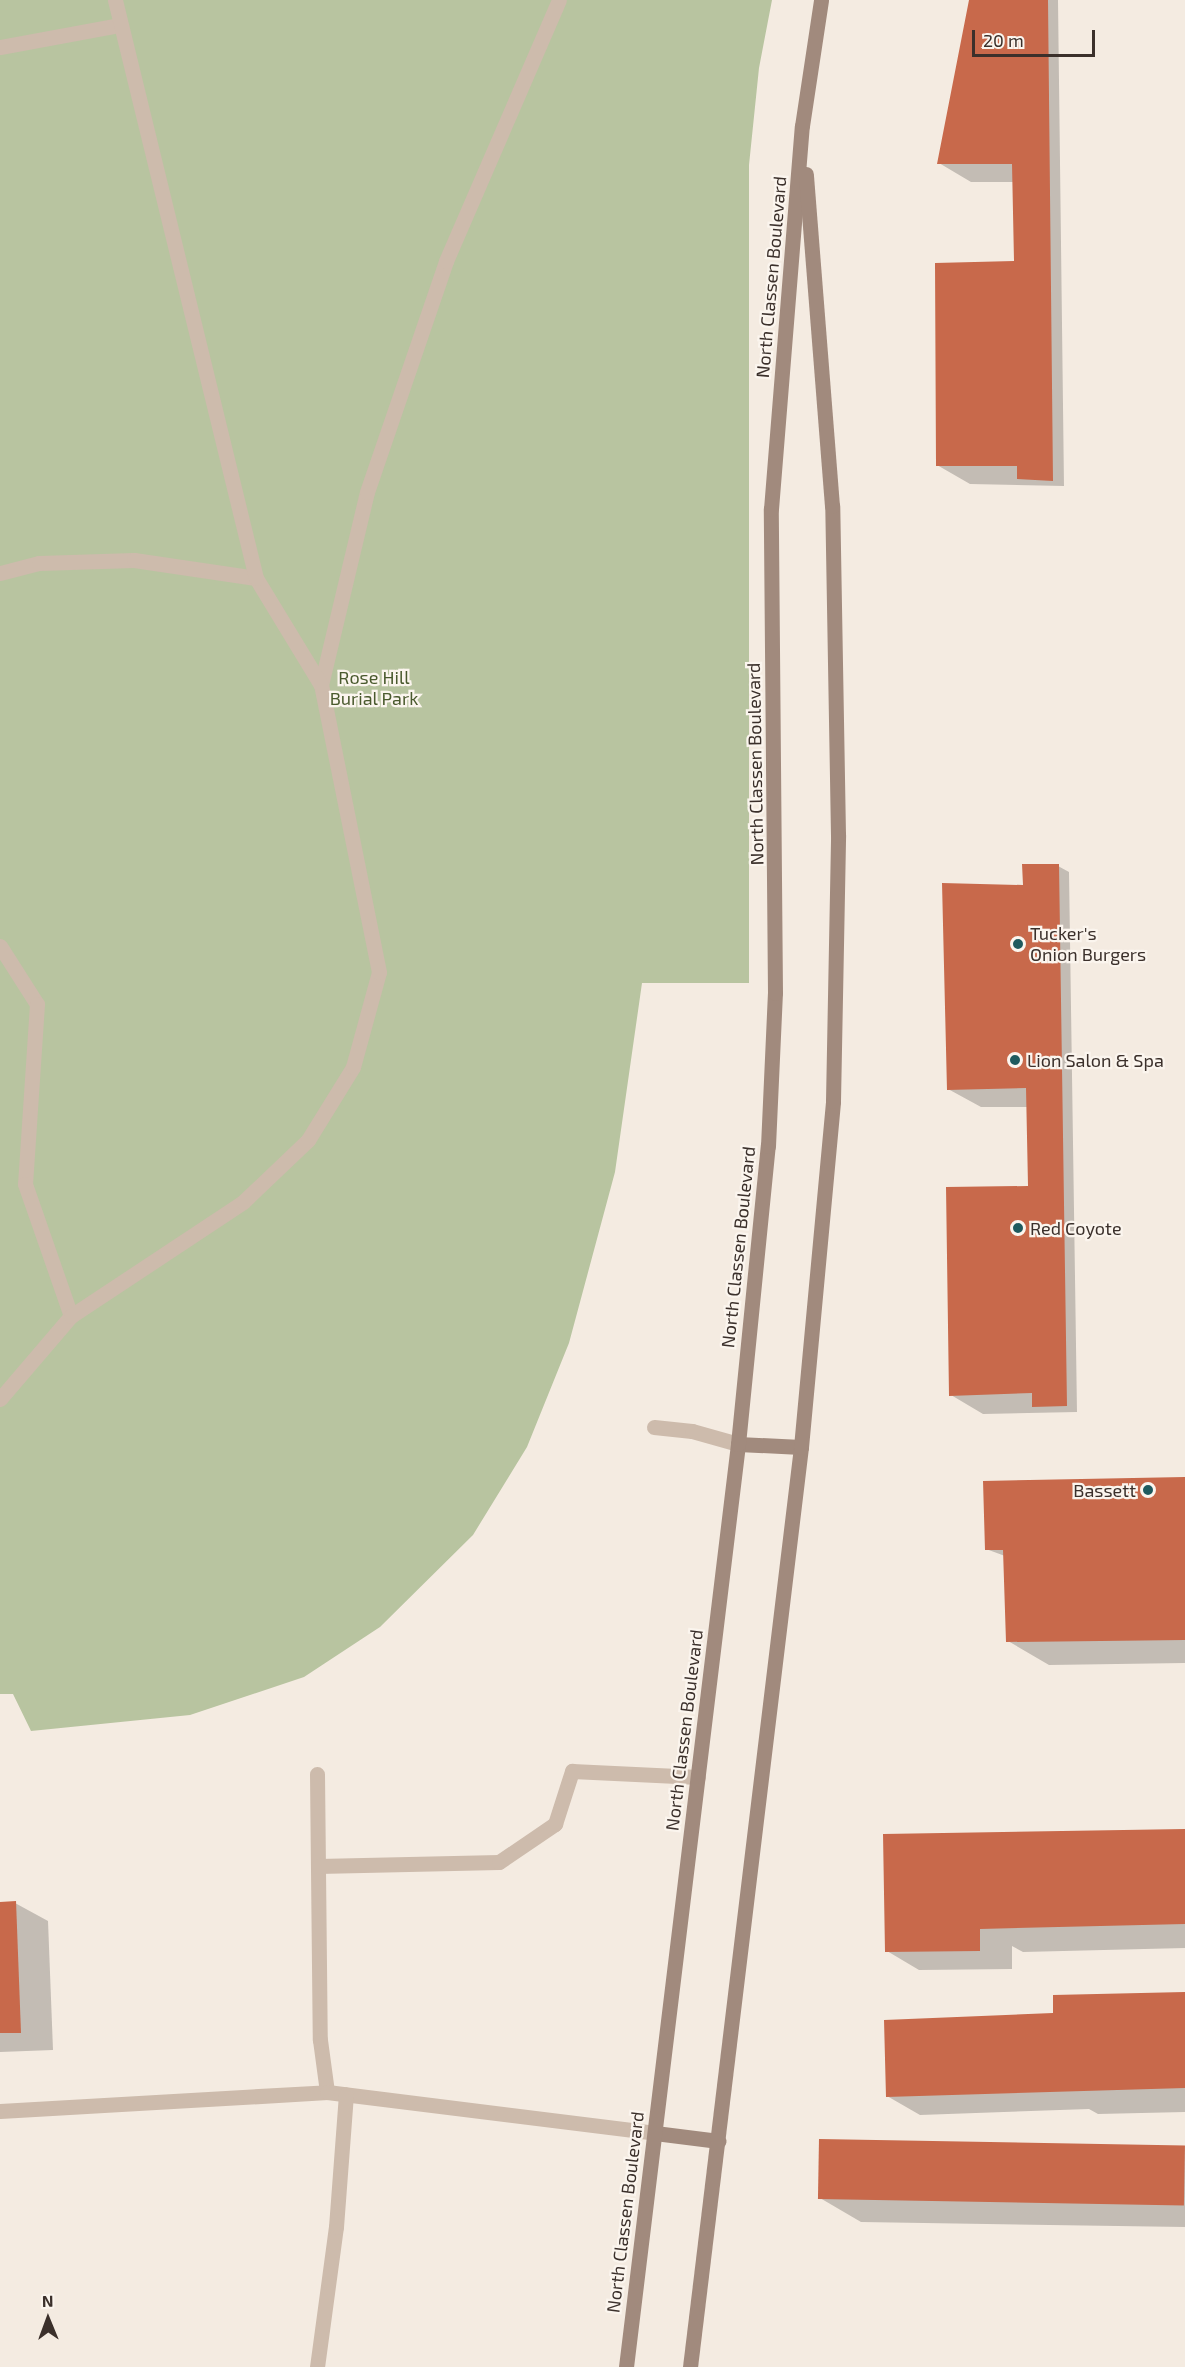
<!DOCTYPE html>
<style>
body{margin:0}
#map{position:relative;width:1185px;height:2367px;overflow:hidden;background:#f4ebe1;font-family:"Exo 2",sans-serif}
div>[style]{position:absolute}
.green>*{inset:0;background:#b8c4a0}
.shadow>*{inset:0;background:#0003}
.building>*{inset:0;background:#c8694b;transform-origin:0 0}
.service>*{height:15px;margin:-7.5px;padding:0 7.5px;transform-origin:7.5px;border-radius:7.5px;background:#cdbbac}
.secondary>*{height:15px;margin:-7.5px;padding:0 7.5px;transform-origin:7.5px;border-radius:7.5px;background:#a18a7d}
.dots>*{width:16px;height:16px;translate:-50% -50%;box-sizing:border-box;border:3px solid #fbf5ee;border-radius:50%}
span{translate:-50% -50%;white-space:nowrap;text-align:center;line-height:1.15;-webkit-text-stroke:4.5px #fbf5ee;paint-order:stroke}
.street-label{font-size:18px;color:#3b302b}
.park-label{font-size:18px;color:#4a5a2e}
.poi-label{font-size:18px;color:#3b302b}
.left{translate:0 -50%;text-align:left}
.right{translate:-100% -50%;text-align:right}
.north{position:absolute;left:18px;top:2289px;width:60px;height:60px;-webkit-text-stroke:4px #fbf5ee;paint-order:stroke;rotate:359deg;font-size:16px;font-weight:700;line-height:24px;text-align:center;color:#3b302b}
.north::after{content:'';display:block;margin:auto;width:21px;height:27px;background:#3b302b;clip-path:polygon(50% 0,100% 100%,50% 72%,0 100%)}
.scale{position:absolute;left:972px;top:30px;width:123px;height:27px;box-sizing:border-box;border:3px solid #3b302b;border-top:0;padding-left:8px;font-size:18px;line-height:21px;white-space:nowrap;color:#3b302b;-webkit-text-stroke:4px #fbf5ee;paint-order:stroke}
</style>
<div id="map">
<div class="green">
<div style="clip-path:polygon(0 0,772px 0,759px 68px,749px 165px,749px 983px,642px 983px,615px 1172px,569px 1343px,527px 1447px,473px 1535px,380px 1627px,304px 1677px,190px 1715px,31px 1731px,13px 1694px,0 1694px)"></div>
</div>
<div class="shadow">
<div style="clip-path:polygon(970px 0,1058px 0,1064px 486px,970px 484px,937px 465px,1016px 263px,1014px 182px,971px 182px,939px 163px)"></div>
<div style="clip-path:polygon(1058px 866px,1069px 872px,1077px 1412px,983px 1414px,951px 1395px,1030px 1187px,1028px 1107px,981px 1107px,948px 1089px,1024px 886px)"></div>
<div style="clip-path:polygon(1185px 1479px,1185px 1663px,1049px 1665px,1008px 1641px,1005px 1556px,986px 1549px)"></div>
<div style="clip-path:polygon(1185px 1830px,1185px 1948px,1023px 1952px,1012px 1946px,1012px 1969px,919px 1970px,887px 1951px)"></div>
<div style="clip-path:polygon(0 1903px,15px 1903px,48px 1921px,53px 2050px,0 2052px)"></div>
<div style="clip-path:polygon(1185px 1993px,1185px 2112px,1098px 2114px,1089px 2109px,920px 2115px,887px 2096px)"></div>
<div style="clip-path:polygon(1185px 2146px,1185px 2227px,861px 2222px,820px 2198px)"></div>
</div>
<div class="building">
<div style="clip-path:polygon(969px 0,1048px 0,1053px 481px,1017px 479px,1017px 466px,936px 466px,935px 263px,1014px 261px,1012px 164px,937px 164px)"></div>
<div style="clip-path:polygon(1022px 864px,1059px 864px,1067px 1406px,1032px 1407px,1032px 1393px,949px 1396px,946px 1187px,1028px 1186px,1026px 1088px,947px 1090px,942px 883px,1023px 885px)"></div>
<div style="clip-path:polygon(1185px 1477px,1185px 1640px,1006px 1642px,1003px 1550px,985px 1550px,983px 1481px)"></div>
<div style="clip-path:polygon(1185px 1829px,1185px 1924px,980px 1929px,980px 1951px,885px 1952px,883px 1834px)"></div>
<div style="clip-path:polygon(16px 1901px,21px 2033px,0 2033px,0 1902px)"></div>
<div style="clip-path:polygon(1185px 1992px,1185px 2088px,886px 2097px,884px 2020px,1053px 2013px,1053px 1995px)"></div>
<div style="left:819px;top:2139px;width:366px;height:60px;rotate:1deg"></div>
</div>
<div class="service">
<div style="left:0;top:47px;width:122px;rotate:-10.4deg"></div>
<div style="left:0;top:573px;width:40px;rotate:-14.4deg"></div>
<div style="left:39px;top:563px;width:95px;rotate:-1.8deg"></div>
<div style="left:134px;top:560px;width:123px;rotate:8.4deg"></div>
<div style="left:321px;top:685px;width:198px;rotate:-76.6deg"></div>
<div style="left:367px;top:492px;width:244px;rotate:-71.1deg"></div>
<div style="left:446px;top:261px;width:284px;rotate:-66.6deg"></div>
<div style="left:0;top:946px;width:69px;rotate:57.5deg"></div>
<div style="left:37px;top:1004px;width:180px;rotate:93.8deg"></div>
<div style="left:25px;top:1184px;width:140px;rotate:70.8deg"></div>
<div style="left:0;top:1399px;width:109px;rotate:-49.5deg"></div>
<div style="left:71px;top:1316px;width:206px;rotate:-33.5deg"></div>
<div style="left:243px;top:1202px;width:90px;rotate:-43.6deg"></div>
<div style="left:308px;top:1140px;width:86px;rotate:-58.3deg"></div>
<div style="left:353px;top:1067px;width:98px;rotate:-74.7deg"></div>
<div style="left:379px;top:972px;width:293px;rotate:-101.4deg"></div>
<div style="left:321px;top:685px;width:125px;rotate:-121.3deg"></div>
<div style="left:256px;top:578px;width:595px;rotate:-103.71deg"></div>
<div style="left:654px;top:1427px;width:38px;rotate:6deg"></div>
<div style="left:692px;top:1431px;width:48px;rotate:15.8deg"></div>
<div style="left:317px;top:1774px;width:266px;rotate:89.4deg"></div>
<div style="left:320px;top:2040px;width:52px;rotate:82.3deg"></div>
<div style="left:318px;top:1866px;width:181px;rotate:-1.3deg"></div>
<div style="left:499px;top:1862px;width:68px;rotate:-34.2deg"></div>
<div style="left:555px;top:1824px;width:56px;rotate:-72.2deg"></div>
<div style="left:572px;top:1771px;width:126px;rotate:2.7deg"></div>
<div style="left:0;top:2111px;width:328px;rotate:-3.3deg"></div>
<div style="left:327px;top:2092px;width:331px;rotate:7.1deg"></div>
<div style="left:317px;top:2367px;width:141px;rotate:-82.3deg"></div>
<div style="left:336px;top:2227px;width:133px;rotate:-85.7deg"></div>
</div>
<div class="secondary">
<div style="left:738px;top:1444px;width:63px;rotate:2.7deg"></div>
<div style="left:655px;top:2133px;width:64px;rotate:7.2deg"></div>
<div style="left:626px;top:2367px;width:930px;rotate:-83.08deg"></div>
<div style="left:738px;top:1444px;width:300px;rotate:-84.3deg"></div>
<div style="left:768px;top:1146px;width:153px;rotate:-87.4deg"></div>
<div style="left:775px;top:993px;width:484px;rotate:-90.5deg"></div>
<div style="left:771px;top:509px;width:384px;rotate:-85.4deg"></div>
<div style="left:802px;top:126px;width:127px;rotate:-81.4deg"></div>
<div style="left:690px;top:2367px;width:927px;rotate:-83.12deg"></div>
<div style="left:801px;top:1447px;width:347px;rotate:-84.7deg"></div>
<div style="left:833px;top:1101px;width:266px;rotate:-88.9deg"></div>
<div style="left:838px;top:835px;width:329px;rotate:-91deg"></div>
<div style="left:832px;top:506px;width:333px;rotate:-94.5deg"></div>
</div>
<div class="dots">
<div style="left:1018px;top:944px;background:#1f5a5e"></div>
<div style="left:1015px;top:1060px;background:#1f5a5e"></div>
<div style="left:1018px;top:1228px;background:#1f5a5e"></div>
<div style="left:1148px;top:1490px;background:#1f5a5e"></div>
</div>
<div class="street-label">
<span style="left:771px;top:277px;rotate:-85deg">North Classen Boulevard</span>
<span style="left:755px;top:764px;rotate:-91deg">North Classen Boulevard</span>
<span style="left:738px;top:1247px;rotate:-84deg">North Classen Boulevard</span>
<span style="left:684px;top:1730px;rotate:-83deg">North Classen Boulevard</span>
<span style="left:625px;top:2212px;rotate:-83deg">North Classen Boulevard</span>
</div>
<div class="park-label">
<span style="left:374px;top:688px">Rose Hill<br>Burial Park</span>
</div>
<div class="poi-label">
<span class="left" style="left:1030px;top:944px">Tucker's<br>Onion Burgers</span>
<span class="left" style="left:1027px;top:1060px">Lion Salon &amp; Spa</span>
<span class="left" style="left:1030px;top:1228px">Red Coyote</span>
<span class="right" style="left:1136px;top:1490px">Bassett</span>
</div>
<div class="north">N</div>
<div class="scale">20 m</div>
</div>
